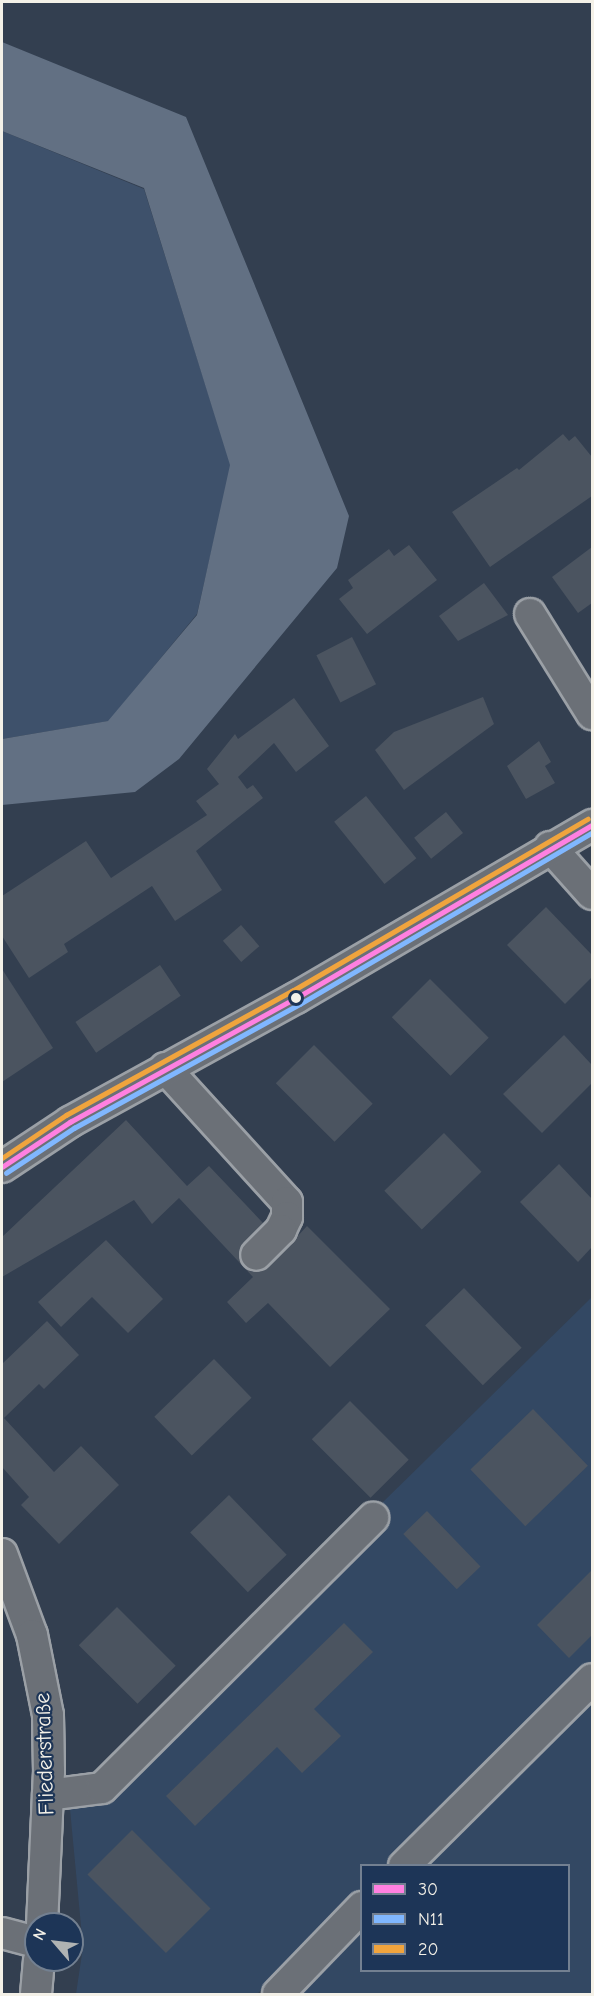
<!DOCTYPE html>
<meta charset="utf-8">
<style>
body{margin:0}
#map{position:relative;width:594px;height:1996px;overflow:hidden;background:#333f50;font-family:"Comic Neue",sans-serif}
div>[style]{position:absolute}
.built>*{inset:0;background:#334863}
.green>*{inset:0;background:#3e516b}
.water>*{inset:0;background:#627083}
.building>*{inset:0;background:#4b5460;transform-origin:0 0}
.roads{filter:drop-shadow(2px 0 #9ba0a6) drop-shadow(-2px 0 #9ba0a6) drop-shadow(0 2px #9ba0a6) drop-shadow(0 -2px #9ba0a6)}
.minor>*{height:30px;margin:-15px;padding:0 15px;transform-origin:15px;border-radius:15px;background:#6b7077}
.bus-1>*{height:4.5px;margin:-2.25px;padding:0 2.25px;transform-origin:2.25px;border-radius:2.25px;background:#ff80e1}
.bus-2>*{height:4.5px;margin:-2.25px;padding:0 2.25px;transform-origin:2.25px;border-radius:2.25px;background:#80b7ff}
.bus-3>*{height:4.5px;margin:-2.25px;padding:0 2.25px;transform-origin:2.25px;border-radius:2.25px;background:#f0a43d}
.dots>*{width:16px;height:16px;translate:-50% -50%;box-sizing:border-box;border:3px solid #1d3557;border-radius:50%}
span{translate:-50% -50%;white-space:nowrap;text-align:center;line-height:1.15;-webkit-text-stroke:4.5px #1d3557;paint-order:stroke}
.street-label{font-size:22px;color:#f4f1e8}
.frame{position:absolute;inset:0;border:3px solid #f4f1e8;pointer-events:none}
.legend{position:absolute;left:360px;top:1864px;width:210px;height:108px;box-sizing:border-box;background:#1d3557;border:2px solid #738091;margin:0;padding:8px 10px;list-style:none;font-size:18px;color:#f4f1e8}
.legend li{display:flex;align-items:center;gap:12px;height:30px}
.legend b{width:30px;border:2px solid #738091}
.north{position:absolute;left:24px;top:1912px;width:60px;height:60px;box-sizing:border-box;background:#1d3557;border:2px solid #738091;border-radius:50%;rotate:298deg;font-size:16px;font-weight:700;line-height:24px;text-align:center;color:#f4f1e8}
.north::after{content:'';display:block;margin:auto;width:21px;height:27px;background:#b0b3b3;clip-path:polygon(50% 0,100% 100%,50% 72%,0 100%)}
</style>
<div id="map">
<div class="built">
<div style="clip-path:polygon(evenodd,592px 1297px,592px 1994px,288px 1994px,274px 1978px,257px 1994px,76px 1994px,83px 1947px,70px 1809px,592px 1297px,362px 1866px,568px 1866px,568px 1970px,362px 1970px,362px 1866px)"></div>
</div>
<div class="green">
<div style="clip-path:polygon(2px 131px,144px 189px,231px 466px,197px 614px,109px 721px,2px 739px)"></div>
</div>
<div class="water">
<div style="clip-path:polygon(2px 42px,186px 117px,349px 516px,337px 568px,179px 759px,135px 792px,2px 805px,2px 739px,108px 721px,197px 615px,230px 465px,144px 188px,2px 131px)"></div>
</div>
<div class="building">
<div style="clip-path:polygon(563px 434px,569px 441px,575px 436px,592px 457px,592px 496px,490px 567px,452px 512px,517px 468px,519px 470px)"></div>
<div style="clip-path:polygon(409px 545px,437px 580px,367px 634px,339px 599px,353px 588px,348px 580px,389px 549px,394px 556px)"></div>
<div style="clip-path:polygon(592px 547px,592px 603px,578px 613px,552px 577px)"></div>
<div style="clip-path:polygon(484px 583px,508px 615px,458px 641px,439px 616px)"></div>
<div style="left:352px;top:637px;width:53px;height:40px;rotate:63deg"></div>
<div style="clip-path:polygon(483px 697px,494px 724px,404px 790px,375px 750px,394px 732px)"></div>
<div style="clip-path:polygon(294px 698px,329px 746px,296px 772px,274px 743px,238px 777px,247px 789px,253px 785px,263px 798px,196px 851px,222px 890px,175px 921px,152px 886px,64px 944px,68px 952px,29px 978px,2px 936px,2px 896px,86px 841px,111px 878px,207px 815px,196px 801px,219px 784px,207px 769px,235px 734px,238px 739px)"></div>
<div style="clip-path:polygon(539px 741px,551px 762px,545px 766px,555px 783px,526px 799px,507px 766px)"></div>
<div style="left:366px;top:796px;width:80px;height:41px;rotate:51deg"></div>
<div style="left:446px;top:812px;width:27px;height:41px;rotate:51deg"></div>
<div style="clip-path:polygon(546px 907px,592px 955px,592px 977px,565px 1004px,507px 945px)"></div>
<div style="left:241px;top:925px;width:28px;height:24px;rotate:49deg"></div>
<div style="left:160px;top:965px;width:37px;height:102px;rotate:56deg"></div>
<div style="clip-path:polygon(2px 969px,53px 1048px,2px 1082px)"></div>
<div style="left:430px;top:979px;width:83px;height:54px;rotate:45deg"></div>
<div style="clip-path:polygon(564px 1035px,592px 1065px,592px 1083px,542px 1133px,503px 1094px)"></div>
<div style="left:314px;top:1045px;width:83px;height:54px;rotate:45deg"></div>
<div style="clip-path:polygon(126px 1120px,187px 1186px,209px 1166px,263px 1223px,240px 1250px,244px 1268px,252px 1272px,268px 1268px,307px 1226px,390px 1309px,330px 1367px,268px 1303px,246px 1323px,227px 1302px,253px 1277px,179px 1198px,152px 1224px,134px 1200px,2px 1277px,2px 1237px)"></div>
<div style="left:444px;top:1133px;width:54px;height:83px;rotate:46deg"></div>
<div style="clip-path:polygon(559px 1164px,592px 1199px,592px 1247px,578px 1262px,520px 1202px)"></div>
<div style="clip-path:polygon(106px 1240px,163px 1299px,128px 1333px,92px 1297px,61px 1327px,38px 1302px)"></div>
<div style="left:464px;top:1288px;width:83px;height:54px;rotate:46deg"></div>
<div style="clip-path:polygon(47px 1321px,79px 1355px,44px 1389px,39px 1384px,4px 1418px,54px 1472px,81px 1446px,119px 1485px,59px 1544px,21px 1505px,29px 1497px,2px 1467px,2px 1364px)"></div>
<div style="left:214px;top:1359px;width:54px;height:83px;rotate:46deg"></div>
<div style="left:350px;top:1401px;width:83px;height:54px;rotate:45deg"></div>
<div style="left:533px;top:1409px;width:79px;height:87px;rotate:46deg"></div>
<div style="left:229px;top:1495px;width:83px;height:54px;rotate:46deg"></div>
<div style="left:427px;top:1511px;width:77px;height:33px;rotate:46deg"></div>
<div style="clip-path:polygon(592px 1570px,592px 1635px,569px 1658px,537px 1625px)"></div>
<div style="left:117px;top:1607px;width:83px;height:54px;rotate:45deg"></div>
<div style="clip-path:polygon(344px 1623px,373px 1652px,314px 1709px,341px 1736px,302px 1773px,277px 1747px,195px 1826px,166px 1796px)"></div>
<div style="left:132px;top:1830px;width:111px;height:63px;rotate:45deg"></div>
</div>
<div class="roads">
<div class="minor">
<div style="left:530px;top:614px;width:118px;rotate:58.2deg"></div>
<div style="left:550px;top:847px;width:63px;rotate:48.2deg"></div>
<div style="left:165px;top:1068px;width:181px;rotate:47.7deg"></div>
<div style="left:287px;top:1202px;width:15px;rotate:90deg"></div>
<div style="left:287px;top:1217px;width:14px;rotate:115deg"></div>
<div style="left:281px;top:1230px;width:35px;rotate:135deg"></div>
<div style="left:2px;top:1167px;width:82px;rotate:-33.5deg"></div>
<div style="left:70px;top:1122px;width:258px;rotate:-28.8deg"></div>
<div style="left:296px;top:998px;width:343px;rotate:-30.3deg"></div>
<div style="left:2px;top:1554px;width:86px;rotate:69.7deg"></div>
<div style="left:32px;top:1635px;width:82px;rotate:78.7deg"></div>
<div style="left:48px;top:1715px;width:56px;rotate:89deg"></div>
<div style="left:49px;top:1771px;width:153px;rotate:92.6deg"></div>
<div style="left:48px;top:1795px;width:54px;rotate:-7.4deg"></div>
<div style="left:102px;top:1788px;width:383px;rotate:-44.9deg"></div>
<div style="left:404px;top:1866px;width:265px;rotate:-44.8deg"></div>
<div style="left:2px;top:1933px;width:35px;rotate:15deg"></div>
<div style="left:36px;top:1994px;width:34px;rotate:-85deg"></div>
<div style="left:278px;top:1994px;width:121px;rotate:-46deg"></div>
</div>
</div>
<div class="bus-1">
<div style="left:2px;top:1167px;width:82px;rotate:-33.5deg"></div>
<div style="left:70px;top:1122px;width:258px;rotate:-28.8deg"></div>
<div style="left:296px;top:998px;width:343px;rotate:-30.3deg"></div>
</div>
<div class="bus-2">
<div style="left:6px;top:1173px;width:82px;rotate:-33.5deg"></div>
<div style="left:74px;top:1128px;width:258px;rotate:-28.8deg"></div>
<div style="left:300px;top:1004px;width:338px;rotate:-30.4deg"></div>
</div>
<div class="bus-3">
<div style="left:2px;top:1158px;width:77px;rotate:-33.9deg"></div>
<div style="left:66px;top:1115px;width:258px;rotate:-28.8deg"></div>
<div style="left:292px;top:991px;width:342px;rotate:-30.2deg"></div>
</div>
<div class="dots">
<div style="left:296px;top:998px;background:#f4f1e8"></div>
</div>
<div class="street-label">
<span style="left:45px;top:1754px;rotate:-92deg">Fliederstraße</span>
</div>
<div class="frame"></div>
<ul class="legend">
<li><b style="height:8px;background:#ff80e1"></b>30</li>
<li><b style="height:8px;background:#80b7ff"></b>N11</li>
<li><b style="height:8px;background:#f0a43d"></b>20</li>
</ul>
<div class="north">N</div>
</div>
